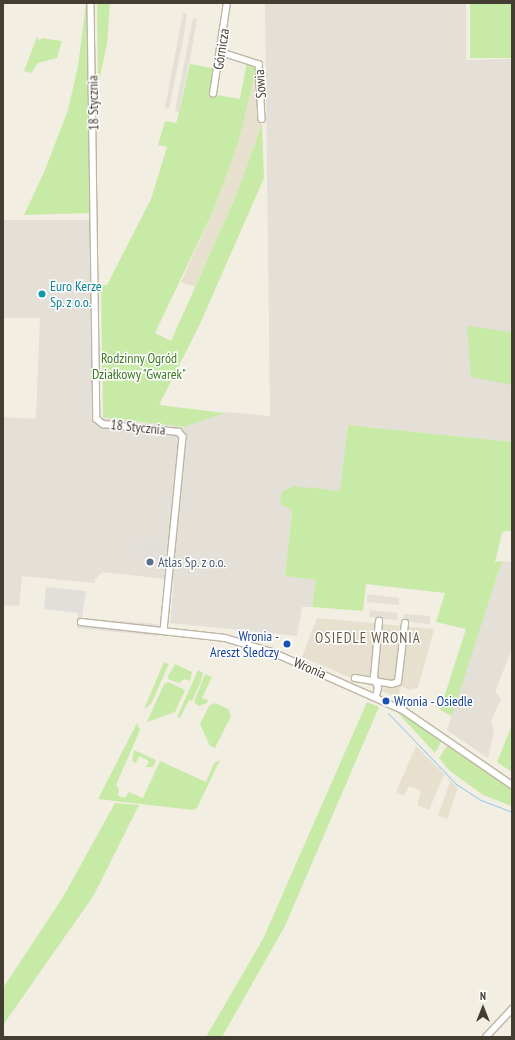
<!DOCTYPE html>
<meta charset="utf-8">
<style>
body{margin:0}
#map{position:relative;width:515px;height:1040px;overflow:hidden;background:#f2eee2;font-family:"PT Sans Narrow",sans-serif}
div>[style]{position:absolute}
.residential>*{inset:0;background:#e7e0cf}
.industrial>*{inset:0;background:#e4dfd7;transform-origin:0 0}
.green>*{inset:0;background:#c8eaa7;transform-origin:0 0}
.parking>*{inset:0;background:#e2dfdb;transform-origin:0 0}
.stream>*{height:1px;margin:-0.5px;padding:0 0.5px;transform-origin:0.5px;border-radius:0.5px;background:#98caf4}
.roads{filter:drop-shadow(1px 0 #beb6a4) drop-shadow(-1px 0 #beb6a4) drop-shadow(0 1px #beb6a4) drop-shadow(0 -1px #beb6a4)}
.minor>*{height:5.5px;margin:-2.75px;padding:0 2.75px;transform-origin:2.75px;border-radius:2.75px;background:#fff}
.dots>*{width:11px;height:11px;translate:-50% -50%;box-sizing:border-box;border:2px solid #fff;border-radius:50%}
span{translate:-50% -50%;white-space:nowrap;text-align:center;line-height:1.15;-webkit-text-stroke:3px #fff;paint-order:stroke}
.street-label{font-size:14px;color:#443e32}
.culture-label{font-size:14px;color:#0d838f}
.left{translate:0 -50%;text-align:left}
.park-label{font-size:14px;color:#3e7822}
.service-label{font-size:14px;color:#4e5e75}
.transit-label{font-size:14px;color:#164399}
.right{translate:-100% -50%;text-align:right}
.neighbourhood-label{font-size:15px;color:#675c49;letter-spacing:1px}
.frame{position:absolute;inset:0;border:4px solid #443e32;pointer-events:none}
.north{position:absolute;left:463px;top:988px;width:40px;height:40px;-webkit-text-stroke:3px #fff;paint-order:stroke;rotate:0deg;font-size:11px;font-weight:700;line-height:16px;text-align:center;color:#443e32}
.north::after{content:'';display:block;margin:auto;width:14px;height:18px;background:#443e32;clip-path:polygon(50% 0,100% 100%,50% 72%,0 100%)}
</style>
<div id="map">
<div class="residential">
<div style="clip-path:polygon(257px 68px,259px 123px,262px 124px,236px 196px,195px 287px,181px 282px,214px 209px,238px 144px)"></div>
<div style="clip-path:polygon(317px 618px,434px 629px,418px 688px,409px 690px,401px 686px,398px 698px,302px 657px)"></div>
<div style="clip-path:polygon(416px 746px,458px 788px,447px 819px,438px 815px,450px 782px,444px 775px,429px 810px,417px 805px,421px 791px,409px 786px,404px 796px,396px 792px)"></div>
</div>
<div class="industrial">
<div style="clip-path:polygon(265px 3px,466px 3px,466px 60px,512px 59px,512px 442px,348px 425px,341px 491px,294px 487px,285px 576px,316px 580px,312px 607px,302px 607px,297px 636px,170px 623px,174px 580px,103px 572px,95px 579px,95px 583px,22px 576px,19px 606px,3px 605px,3px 417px,36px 419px,40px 318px,3px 318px,3px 220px,90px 220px,93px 416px,184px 427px,228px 412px,270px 416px)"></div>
<div style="clip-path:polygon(183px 13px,187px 14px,183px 40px,169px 109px,165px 108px)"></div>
<div style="clip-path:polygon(193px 18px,197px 19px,191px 54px,179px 112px,175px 111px)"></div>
<div style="clip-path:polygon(502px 561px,512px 562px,512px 648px,495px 692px,501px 699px,491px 721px,494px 731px,488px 758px,447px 730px)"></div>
<div style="clip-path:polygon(367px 594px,399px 598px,399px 605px,367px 602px)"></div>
<div style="left:370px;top:610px;width:28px;height:7px;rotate:6deg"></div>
<div style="clip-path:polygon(404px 614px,430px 616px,430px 624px,403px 621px)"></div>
</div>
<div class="green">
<div style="clip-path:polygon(86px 3px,88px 3px,91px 213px,24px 215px,45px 170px,68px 110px,78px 66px)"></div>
<div style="clip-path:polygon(97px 3px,110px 3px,107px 44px,98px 85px)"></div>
<div style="left:470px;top:3px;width:42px;height:55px"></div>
<div style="clip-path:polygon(37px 37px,40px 41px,41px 38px,62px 41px,57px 58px,38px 63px,31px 73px,24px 71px)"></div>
<div style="clip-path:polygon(247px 61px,255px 64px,255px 75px,238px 144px,214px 209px,155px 333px,171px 341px,236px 196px,262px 124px,264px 178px,200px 324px,159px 405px,225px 413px,184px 427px,103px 417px,101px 285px,107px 285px,151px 199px,167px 147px,158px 145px,165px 121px,176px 123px,178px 117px,190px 64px,217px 69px,212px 94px,240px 99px)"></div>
<div style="clip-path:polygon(467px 326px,512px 332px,512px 385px,471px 377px)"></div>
<div style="clip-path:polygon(348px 425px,512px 442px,512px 531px,505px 531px,502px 533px,495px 562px,502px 561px,452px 716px,440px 710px,466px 629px,436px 622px,445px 593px,366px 584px,363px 611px,312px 607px,316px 580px,285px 576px,292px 510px,280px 504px,282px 492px,294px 486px,340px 491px)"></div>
<div style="clip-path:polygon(164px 662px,169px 664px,151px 704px,144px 709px)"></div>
<div style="clip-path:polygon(175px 664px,192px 672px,190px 681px,184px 679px,179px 683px,168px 679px,168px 676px)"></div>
<div style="clip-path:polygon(198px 670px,203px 673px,201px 681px,192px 701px,189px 700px,180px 718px,177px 717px)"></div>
<div style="clip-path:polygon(205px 674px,212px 677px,202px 698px,208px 700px,207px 703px,199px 706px,194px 702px)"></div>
<div style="clip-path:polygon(168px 682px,185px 690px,175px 712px,147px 722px,164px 684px)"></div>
<div style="clip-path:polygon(367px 702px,379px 707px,285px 926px,222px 1037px,206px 1037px,263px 939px)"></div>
<div style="clip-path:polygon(215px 703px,228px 709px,231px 716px,215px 748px,210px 746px,200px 724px,209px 706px)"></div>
<div style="clip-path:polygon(397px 712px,409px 717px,439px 739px,441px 742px,435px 753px)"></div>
<div style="clip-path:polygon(137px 723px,140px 730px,116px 785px,119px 789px,118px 796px,125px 798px,129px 792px,143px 798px,160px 761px,206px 782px,214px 763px,220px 760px,197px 808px,193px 810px,98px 799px)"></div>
<div style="clip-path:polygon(512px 725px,512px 772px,497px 762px)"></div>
<div style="clip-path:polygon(450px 746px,512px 789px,512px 806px,483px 795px,449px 770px,439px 758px,446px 747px)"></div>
<div style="clip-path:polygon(134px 750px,156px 760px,153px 767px,146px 767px,149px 761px,139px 756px,136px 763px,132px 761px)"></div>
<div style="clip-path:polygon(115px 803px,139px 805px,94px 895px,3px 1025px,3px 988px,63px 897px)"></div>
</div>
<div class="parking">
<div style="left:140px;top:539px;width:25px;height:18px;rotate:5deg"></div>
<div style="clip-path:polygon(46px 587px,86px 591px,82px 618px,158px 624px,157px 636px,77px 628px,78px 613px,44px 609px)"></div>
</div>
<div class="stream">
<div style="left:388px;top:713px;width:98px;rotate:46.2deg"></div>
<div style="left:456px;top:784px;width:30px;rotate:33deg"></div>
<div style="left:481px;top:800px;width:33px;rotate:21deg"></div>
</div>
<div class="roads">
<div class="minor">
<div style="left:91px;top:3px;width:416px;rotate:89.2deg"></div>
<div style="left:97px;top:419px;width:8px;rotate:40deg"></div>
<div style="left:103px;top:424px;width:76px;rotate:6deg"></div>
<div style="left:179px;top:432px;width:6px;rotate:51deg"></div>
<div style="left:183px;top:437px;width:195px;rotate:95.6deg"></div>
<div style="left:221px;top:52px;width:40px;rotate:18deg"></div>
<div style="left:259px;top:64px;width:55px;rotate:86.9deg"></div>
<div style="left:213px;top:94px;width:92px;rotate:-81.3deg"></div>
<div style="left:81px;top:622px;width:145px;rotate:6.3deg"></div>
<div style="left:225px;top:638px;width:49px;rotate:16.6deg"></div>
<div style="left:272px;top:652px;width:143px;rotate:23.9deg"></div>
<div style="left:403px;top:710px;width:132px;rotate:34.5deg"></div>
<div style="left:355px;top:678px;width:37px;rotate:9deg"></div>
<div style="left:392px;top:684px;width:6px;rotate:-18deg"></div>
<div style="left:398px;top:682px;width:59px;rotate:-83.2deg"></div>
<div style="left:376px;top:696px;width:8px;rotate:-76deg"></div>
<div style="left:378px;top:688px;width:12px;rotate:-110deg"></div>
<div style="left:374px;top:677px;width:56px;rotate:-84.9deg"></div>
<div style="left:486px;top:1037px;width:38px;rotate:-47deg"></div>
</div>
</div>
<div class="dots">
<div style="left:42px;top:294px;background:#0f9aa8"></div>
<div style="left:150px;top:562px;background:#5c6f8a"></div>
<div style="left:287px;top:644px;background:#1a4fb4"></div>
<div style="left:386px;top:701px;background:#1a4fb4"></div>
</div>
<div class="street-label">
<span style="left:221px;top:49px;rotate:-81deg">Górnicza</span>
<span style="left:260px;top:84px;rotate:-94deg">Sowia</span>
<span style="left:93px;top:103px;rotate:-91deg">18 Stycznia</span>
<span style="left:138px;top:427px;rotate:6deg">18 Stycznia</span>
<span style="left:310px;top:668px;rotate:23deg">Wronia</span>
</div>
<div class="culture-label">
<span class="left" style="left:50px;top:294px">Euro Kerze<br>Sp. z o.o.</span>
</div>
<div class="park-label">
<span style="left:139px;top:366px">Rodzinny Ogród<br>Działkowy "Gwarek"</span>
</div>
<div class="service-label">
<span class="left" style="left:158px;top:562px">Atlas Sp. z o.o.</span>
</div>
<div class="transit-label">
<span class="right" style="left:279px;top:644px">Wronia -<br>Areszt Śledczy</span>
<span class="left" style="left:394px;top:701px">Wronia - Osiedle</span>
</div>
<div class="neighbourhood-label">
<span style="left:368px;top:638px">OSIEDLE WRONIA</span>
</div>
<div class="frame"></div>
<div class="north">N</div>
</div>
